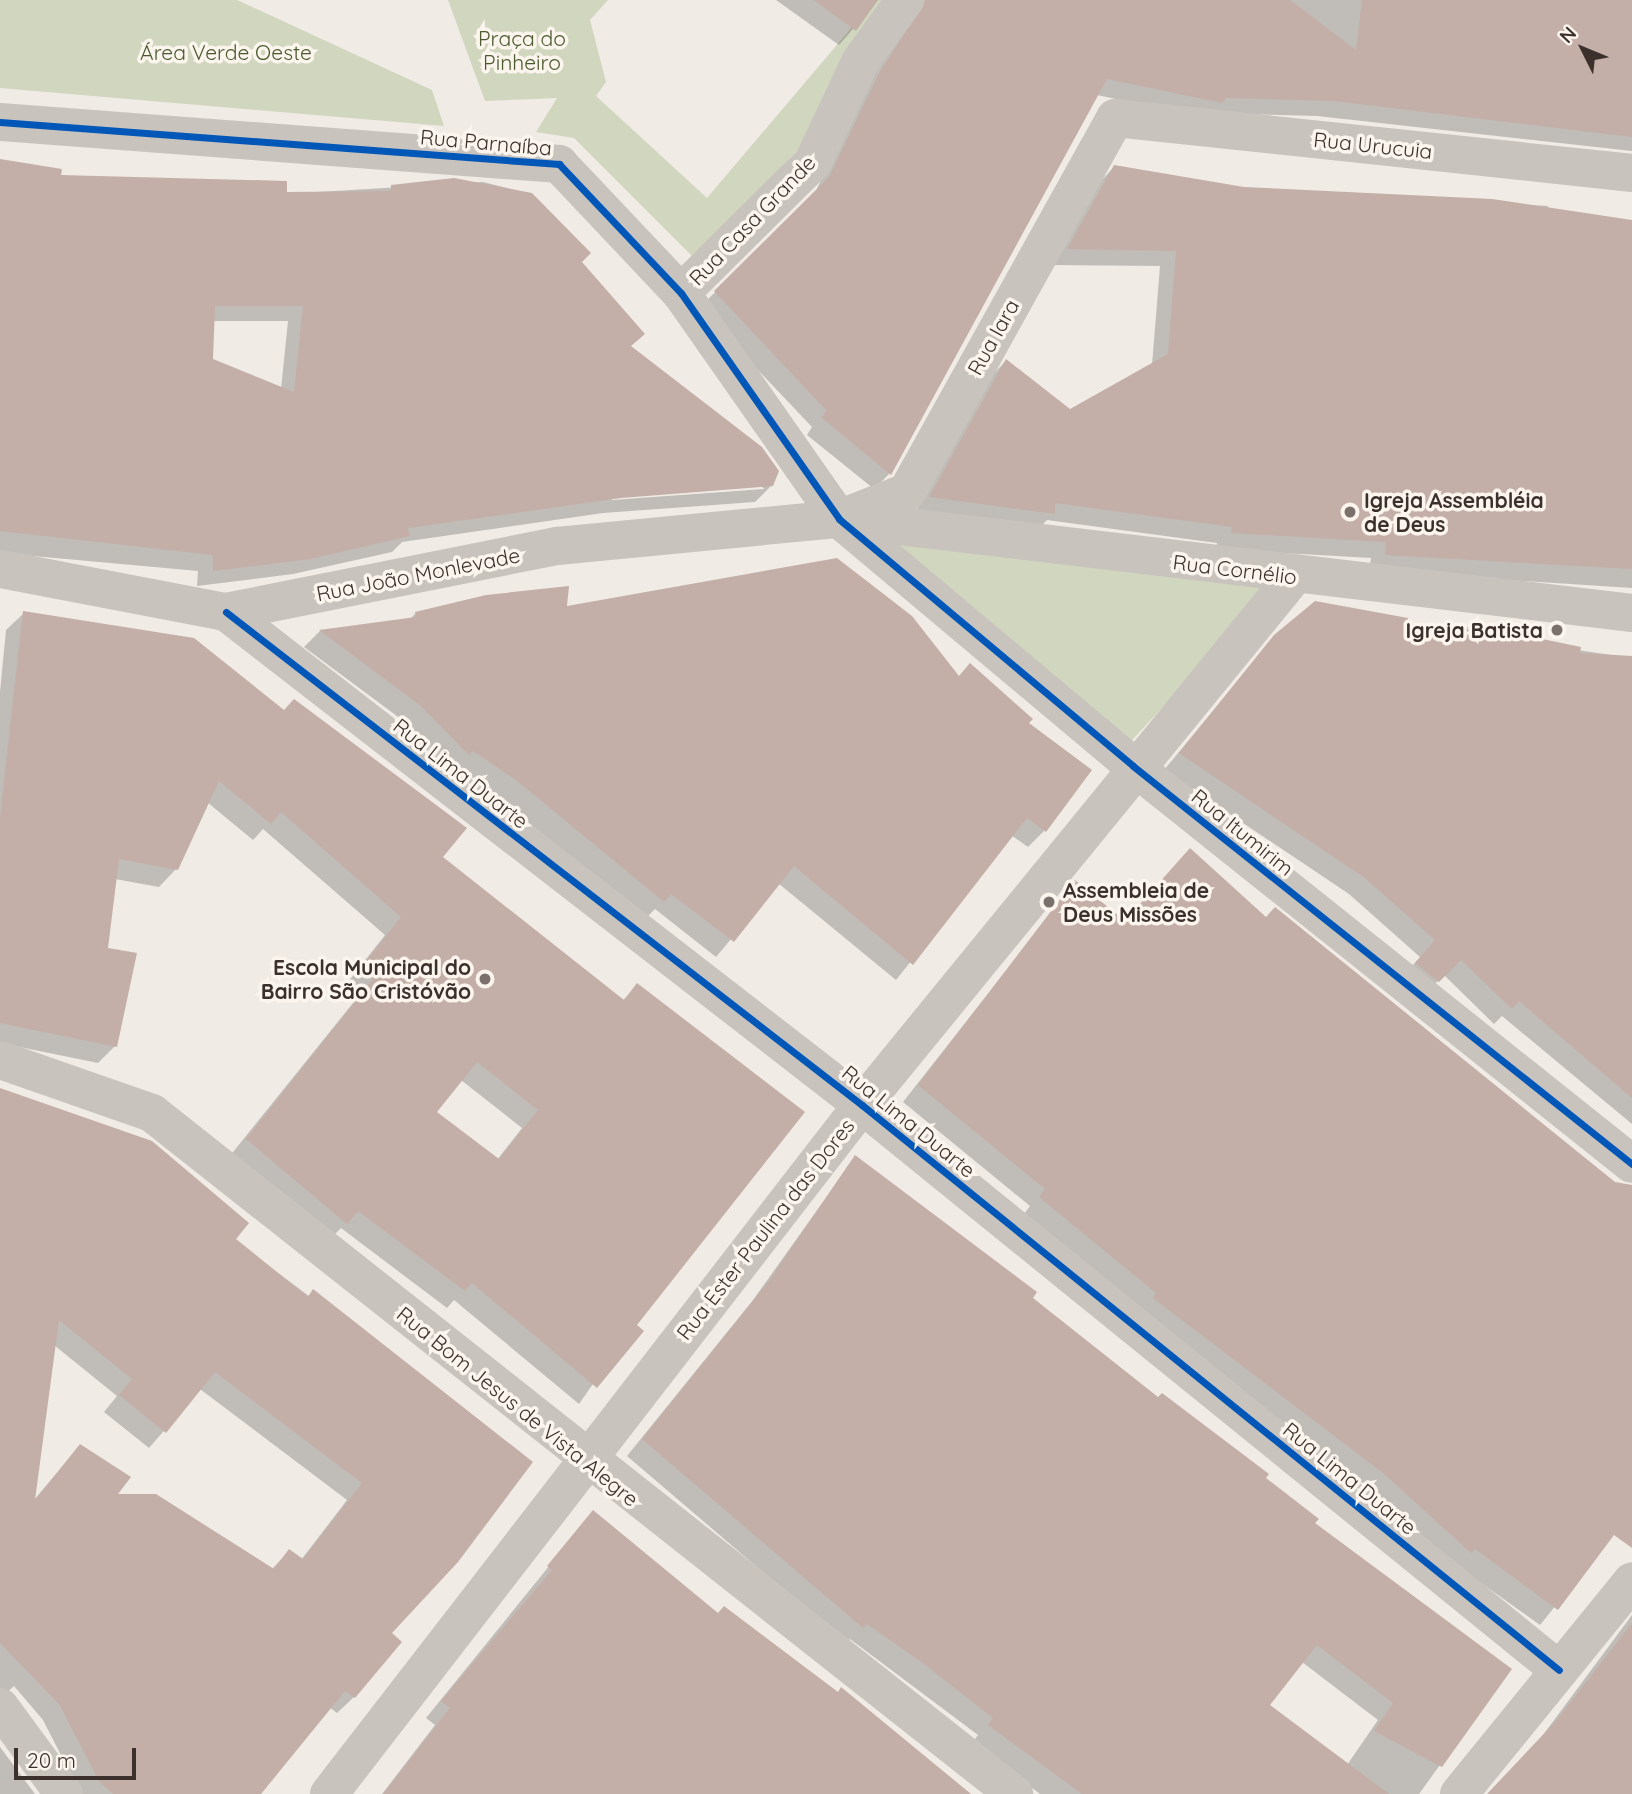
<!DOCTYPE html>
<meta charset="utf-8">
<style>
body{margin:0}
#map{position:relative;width:1632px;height:1794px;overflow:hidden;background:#f0ebe5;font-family:Quicksand,sans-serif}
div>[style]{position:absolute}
.green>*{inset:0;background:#d1d6bf}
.shadow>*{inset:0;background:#0003}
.building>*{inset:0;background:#c3afa7}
.minor>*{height:38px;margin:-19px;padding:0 19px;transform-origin:19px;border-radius:19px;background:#c9c3be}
.cycleway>*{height:7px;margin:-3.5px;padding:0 3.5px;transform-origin:3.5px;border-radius:3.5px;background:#0057b8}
.dots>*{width:19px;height:19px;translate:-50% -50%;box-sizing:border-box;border:4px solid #fbf5ee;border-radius:50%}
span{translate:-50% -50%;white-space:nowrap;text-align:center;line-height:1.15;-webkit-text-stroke:7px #fbf5ee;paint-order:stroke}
.park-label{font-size:21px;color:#4a5a2e}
.street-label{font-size:21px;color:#3b302b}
.poi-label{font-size:21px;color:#3b302b;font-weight:700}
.left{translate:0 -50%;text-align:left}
.right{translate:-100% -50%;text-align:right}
.north{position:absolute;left:1548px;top:14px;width:70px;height:70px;-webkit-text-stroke:5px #fbf5ee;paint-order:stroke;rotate:313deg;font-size:19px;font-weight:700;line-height:28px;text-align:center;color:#3b302b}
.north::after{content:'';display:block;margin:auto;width:24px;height:32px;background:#3b302b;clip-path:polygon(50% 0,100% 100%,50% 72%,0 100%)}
.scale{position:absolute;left:14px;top:1748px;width:122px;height:32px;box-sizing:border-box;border:4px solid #3b302b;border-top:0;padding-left:9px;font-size:21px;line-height:24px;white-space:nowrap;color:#3b302b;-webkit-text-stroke:5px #fbf5ee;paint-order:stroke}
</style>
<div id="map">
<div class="green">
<div style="clip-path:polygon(0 0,237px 0,432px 90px,444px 126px,0 88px)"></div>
<div style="clip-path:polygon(448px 0,608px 0,590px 20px,606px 82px,596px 96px,707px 198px,875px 0,891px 0,807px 140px,695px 259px,574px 138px,536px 132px,557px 98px,485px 101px)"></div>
<div style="clip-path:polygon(870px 535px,1277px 583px,1124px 749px)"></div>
</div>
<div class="shadow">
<div style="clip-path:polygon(776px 0,878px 0,839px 45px)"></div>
<div style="clip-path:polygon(904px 0,1632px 0,1632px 151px,1317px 116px,1210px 113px,1205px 118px,1097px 95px,889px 474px,874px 489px,807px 435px,812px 427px,699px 308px,814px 195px)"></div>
<div style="clip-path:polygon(evenodd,0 161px,59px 177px,285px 194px,483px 182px,531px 194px,629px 347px,772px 485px,755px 502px,603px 513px,402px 542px,392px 552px,293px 574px,197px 586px,198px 571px,0 553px,0 161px,213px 321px,288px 321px,281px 389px,212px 360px,213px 321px,0 161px,761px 485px,764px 489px,612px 500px,612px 497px,761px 485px)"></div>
<div style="clip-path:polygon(1114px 167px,1244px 189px,1548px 206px,1547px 214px,1632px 222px,1632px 588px,1369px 571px,1371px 558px,1216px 549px,1217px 543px,1047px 520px,1037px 530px,915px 513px,990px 377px,1006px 361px,1070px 411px,1152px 365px,1160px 266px,1052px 265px,1098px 184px)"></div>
<div style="clip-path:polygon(565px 608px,958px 678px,1027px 724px,1044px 831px,1028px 847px,1011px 835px,896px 980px,778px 883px,716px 957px,655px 909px,647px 917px,451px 770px,405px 722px,304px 647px,320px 631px,409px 620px,416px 613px)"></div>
<div style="clip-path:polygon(evenodd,24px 613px,440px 857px,622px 1001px,638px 986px,634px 1325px,579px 1404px,454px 1300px,447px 1308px,341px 1228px,329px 1240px,229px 1157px,357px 998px,344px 987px,385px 935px,263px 829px,253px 840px,207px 802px,176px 869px,159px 887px,115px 879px,106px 949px,115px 1046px,98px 1063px,0 1043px,0 692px,6px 630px,24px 613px,461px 1080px,522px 1128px,497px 1160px,434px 1113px,461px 1080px)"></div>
<div style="clip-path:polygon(1406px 625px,1632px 658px,1632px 1124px,1502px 1016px,1494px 1024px,1444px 975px,1422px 997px,1400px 980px,1420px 957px,1349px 894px,1164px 770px,1275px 636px)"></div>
<div style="clip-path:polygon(1075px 883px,1124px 923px,1266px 919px,1615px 1183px,1632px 1189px,1632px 1511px,1540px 1625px,1415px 1536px,1419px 1532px,1189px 1356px,1024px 1214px,1030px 1206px,903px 1102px)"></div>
<div style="clip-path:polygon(evenodd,0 1089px,151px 1142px,234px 1240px,531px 1462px,389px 1634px,354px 1697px,337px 1713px,329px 1707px,258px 1794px,81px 1794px,43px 1720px,14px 1686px,0 1699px,0 1089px,54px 1345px,117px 1396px,104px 1412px,149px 1448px,200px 1389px,347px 1500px,301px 1560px,289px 1551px,271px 1570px,114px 1496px,80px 1446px,33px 1501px,54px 1345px)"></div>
<div style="clip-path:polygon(evenodd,855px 1157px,1313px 1524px,1509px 1669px,1419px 1794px,1040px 1794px,973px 1742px,978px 1735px,850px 1639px,846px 1643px,627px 1456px,753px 1300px,855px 1157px,1302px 1662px,1378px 1720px,1347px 1765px,1268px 1705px,1302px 1662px)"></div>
<div style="clip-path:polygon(593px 1512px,717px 1615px,971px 1794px,382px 1794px,435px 1725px,426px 1718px)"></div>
<div style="clip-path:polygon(1632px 1615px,1632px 1794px,1489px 1794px,1540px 1739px)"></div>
<div style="clip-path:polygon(0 1747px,35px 1794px,0 1794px)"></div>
</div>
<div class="building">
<div style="clip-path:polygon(814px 0,878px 0,856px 31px)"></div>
<div style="clip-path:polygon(926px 0,1290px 0,1356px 50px,1362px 0,1632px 0,1632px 137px,1334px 101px,1226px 98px,1222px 103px,1107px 79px,891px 475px,822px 418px,826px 410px,714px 291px,829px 177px,879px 73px)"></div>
<div style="clip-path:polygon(evenodd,0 159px,62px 169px,61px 175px,287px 181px,287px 192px,391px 191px,391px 185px,454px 178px,532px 193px,591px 253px,582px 262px,645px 334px,631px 346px,762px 447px,779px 471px,773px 486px,621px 498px,408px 528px,410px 536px,310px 559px,213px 571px,213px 555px,0 531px,0 159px,215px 306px,303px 306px,294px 392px,213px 359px,215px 306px)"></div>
<div style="clip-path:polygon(1114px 165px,1244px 187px,1492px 199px,1632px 220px,1632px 569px,1385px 555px,1386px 542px,1231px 533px,1232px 527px,1055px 503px,1055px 514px,929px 497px,1006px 359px,1070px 409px,1168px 354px,1176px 251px,1067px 249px)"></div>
<div style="clip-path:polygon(837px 558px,912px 616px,959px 676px,970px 663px,1033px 719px,1029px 723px,1092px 770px,1046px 832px,1027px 818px,913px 965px,794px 866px,734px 942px,671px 894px,664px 902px,516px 780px,473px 751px,469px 755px,421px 706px,319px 630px,416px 617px,415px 612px,486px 595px,569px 586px,567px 606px)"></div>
<div style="clip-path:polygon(1315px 601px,1408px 618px,1408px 624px,1494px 629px,1581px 647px,1580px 653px,1632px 656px,1632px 1098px,1519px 1001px,1512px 1009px,1461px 960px,1439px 982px,1415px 963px,1435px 940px,1365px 878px,1179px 753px,1274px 635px)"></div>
<div style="clip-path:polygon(evenodd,23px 611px,194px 638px,284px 710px,294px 699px,467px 828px,443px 857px,624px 1000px,637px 983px,805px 1112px,637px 1325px,644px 1331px,597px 1388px,472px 1283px,465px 1291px,358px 1211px,347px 1224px,246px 1139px,373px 979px,360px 969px,401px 917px,281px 812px,271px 824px,219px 781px,178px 870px,119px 859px,108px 948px,137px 953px,117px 1047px,0 1023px,0 818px,23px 611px,477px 1062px,538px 1110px,499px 1159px,437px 1112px,477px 1062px)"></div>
<div style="clip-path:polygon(1190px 848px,1266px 917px,1275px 907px,1615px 1182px,1632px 1185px,1632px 1548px,1614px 1535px,1558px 1610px,1475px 1549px,1471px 1553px,1383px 1473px,1153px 1298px,1156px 1293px,1039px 1197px,1045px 1189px,918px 1085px,1075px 880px,1125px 921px)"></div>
<div style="clip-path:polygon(evenodd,0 1088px,152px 1141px,249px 1223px,236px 1239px,308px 1297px,313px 1289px,533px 1462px,458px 1562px,392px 1633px,402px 1642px,355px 1698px,345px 1691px,261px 1794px,113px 1794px,99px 1781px,59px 1704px,0 1643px,0 1088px,59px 1320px,132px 1379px,119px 1395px,166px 1433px,215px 1372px,362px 1483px,303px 1559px,289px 1549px,274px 1569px,156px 1494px,118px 1494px,131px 1477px,80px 1444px,35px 1500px,59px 1320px)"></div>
<div style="clip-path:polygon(855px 1155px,1037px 1292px,1033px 1298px,1158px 1397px,1162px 1393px,1269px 1474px,1266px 1478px,1319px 1519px,1315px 1523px,1512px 1669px,1442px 1767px,1374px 1731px,1393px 1703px,1317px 1645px,1270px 1705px,1389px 1794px,1082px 1794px,988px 1725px,993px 1718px,923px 1663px,867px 1624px,863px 1628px,642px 1439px,769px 1281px)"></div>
<div style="clip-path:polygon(593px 1510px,718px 1613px,724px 1606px,838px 1692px,841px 1687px,971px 1794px,383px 1794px,450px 1708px,441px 1701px,552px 1570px,547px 1566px)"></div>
<div style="clip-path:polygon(1632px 1623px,1632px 1794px,1487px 1794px,1556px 1721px)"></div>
</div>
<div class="minor">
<div style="left:0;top:122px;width:561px;rotate:4.3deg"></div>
<div style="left:559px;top:164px;width:178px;rotate:46.6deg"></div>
<div style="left:681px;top:293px;width:276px;rotate:55deg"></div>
<div style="left:839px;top:519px;width:384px;rotate:40deg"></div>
<div style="left:1133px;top:766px;width:638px;rotate:38.58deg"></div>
<div style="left:681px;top:293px;width:186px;rotate:-44.8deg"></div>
<div style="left:813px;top:162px;width:110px;rotate:-64.8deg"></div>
<div style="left:860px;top:62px;width:77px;rotate:-54deg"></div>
<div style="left:844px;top:517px;width:68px;rotate:-21.6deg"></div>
<div style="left:907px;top:492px;width:428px;rotate:-60.9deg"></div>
<div style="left:1115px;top:118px;width:520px;rotate:6.07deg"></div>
<div style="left:0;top:569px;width:230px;rotate:10.8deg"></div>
<div style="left:226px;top:612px;width:338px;rotate:-11.3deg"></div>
<div style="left:557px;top:546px;width:283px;rotate:-5.5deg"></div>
<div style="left:839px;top:519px;width:799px;rotate:6.76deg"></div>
<div style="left:226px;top:612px;width:805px;rotate:37.78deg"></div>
<div style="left:862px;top:1105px;width:897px;rotate:39.03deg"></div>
<div style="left:0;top:1060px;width:161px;rotate:19.2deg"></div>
<div style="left:152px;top:1113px;width:1099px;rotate:38.31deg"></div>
<div style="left:0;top:1707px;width:108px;rotate:53.7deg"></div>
<div style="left:329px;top:1794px;width:871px;rotate:-52.28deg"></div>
<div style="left:862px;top:1105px;width:683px;rotate:-50.76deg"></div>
<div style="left:1459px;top:1794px;width:274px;rotate:-50.9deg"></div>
</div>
<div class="cycleway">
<div style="left:0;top:122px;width:561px;rotate:4.3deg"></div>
<div style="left:559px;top:164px;width:178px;rotate:46.6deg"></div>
<div style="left:681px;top:293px;width:276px;rotate:55deg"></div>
<div style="left:839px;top:519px;width:384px;rotate:40deg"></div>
<div style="left:1133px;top:766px;width:638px;rotate:38.58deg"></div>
<div style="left:226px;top:612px;width:805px;rotate:37.78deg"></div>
<div style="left:862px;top:1105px;width:897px;rotate:39.03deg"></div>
</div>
<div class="dots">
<div style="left:1350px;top:512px;background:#7a716c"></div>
<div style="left:1557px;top:630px;background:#7a716c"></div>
<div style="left:1049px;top:902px;background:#7a716c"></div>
<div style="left:485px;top:979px;background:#7a716c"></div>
</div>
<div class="park-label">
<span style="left:522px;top:50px">Praça do<br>Pinheiro</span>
<span style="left:226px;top:52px">Área Verde Oeste</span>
</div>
<div class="street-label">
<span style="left:486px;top:142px;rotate:5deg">Rua Parnaíba</span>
<span style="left:1373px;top:145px;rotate:6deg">Rua Urucuia</span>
<span style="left:752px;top:220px;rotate:-46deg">Rua Casa Grande</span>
<span style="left:993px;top:337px;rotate:-61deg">Rua Iara</span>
<span style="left:1235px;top:569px;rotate:7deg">Rua Cornélio</span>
<span style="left:418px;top:574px;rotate:-11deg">Rua João Monlevade</span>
<span style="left:461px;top:773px;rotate:38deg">Rua Lima Duarte</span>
<span style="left:1243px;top:832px;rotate:39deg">Rua Itumirim</span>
<span style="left:909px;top:1121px;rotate:39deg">Rua Lima Duarte</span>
<span style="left:765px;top:1229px;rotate:-52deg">Rua Ester Paulina das Dores</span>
<span style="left:518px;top:1406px;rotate:39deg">Rua Bom Jesus de Vista Alegre</span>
<span style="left:1350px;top:1478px;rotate:39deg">Rua Lima Duarte</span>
</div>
<div class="poi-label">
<span class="left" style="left:1364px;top:512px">Igreja Assembléia<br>de Deus</span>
<span class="right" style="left:1543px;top:630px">Igreja Batista</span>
<span class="left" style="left:1063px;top:902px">Assembleia de<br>Deus Missões</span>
<span class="right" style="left:471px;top:979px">Escola Municipal do<br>Bairro São Cristóvão</span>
</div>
<div class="north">N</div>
<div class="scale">20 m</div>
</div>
